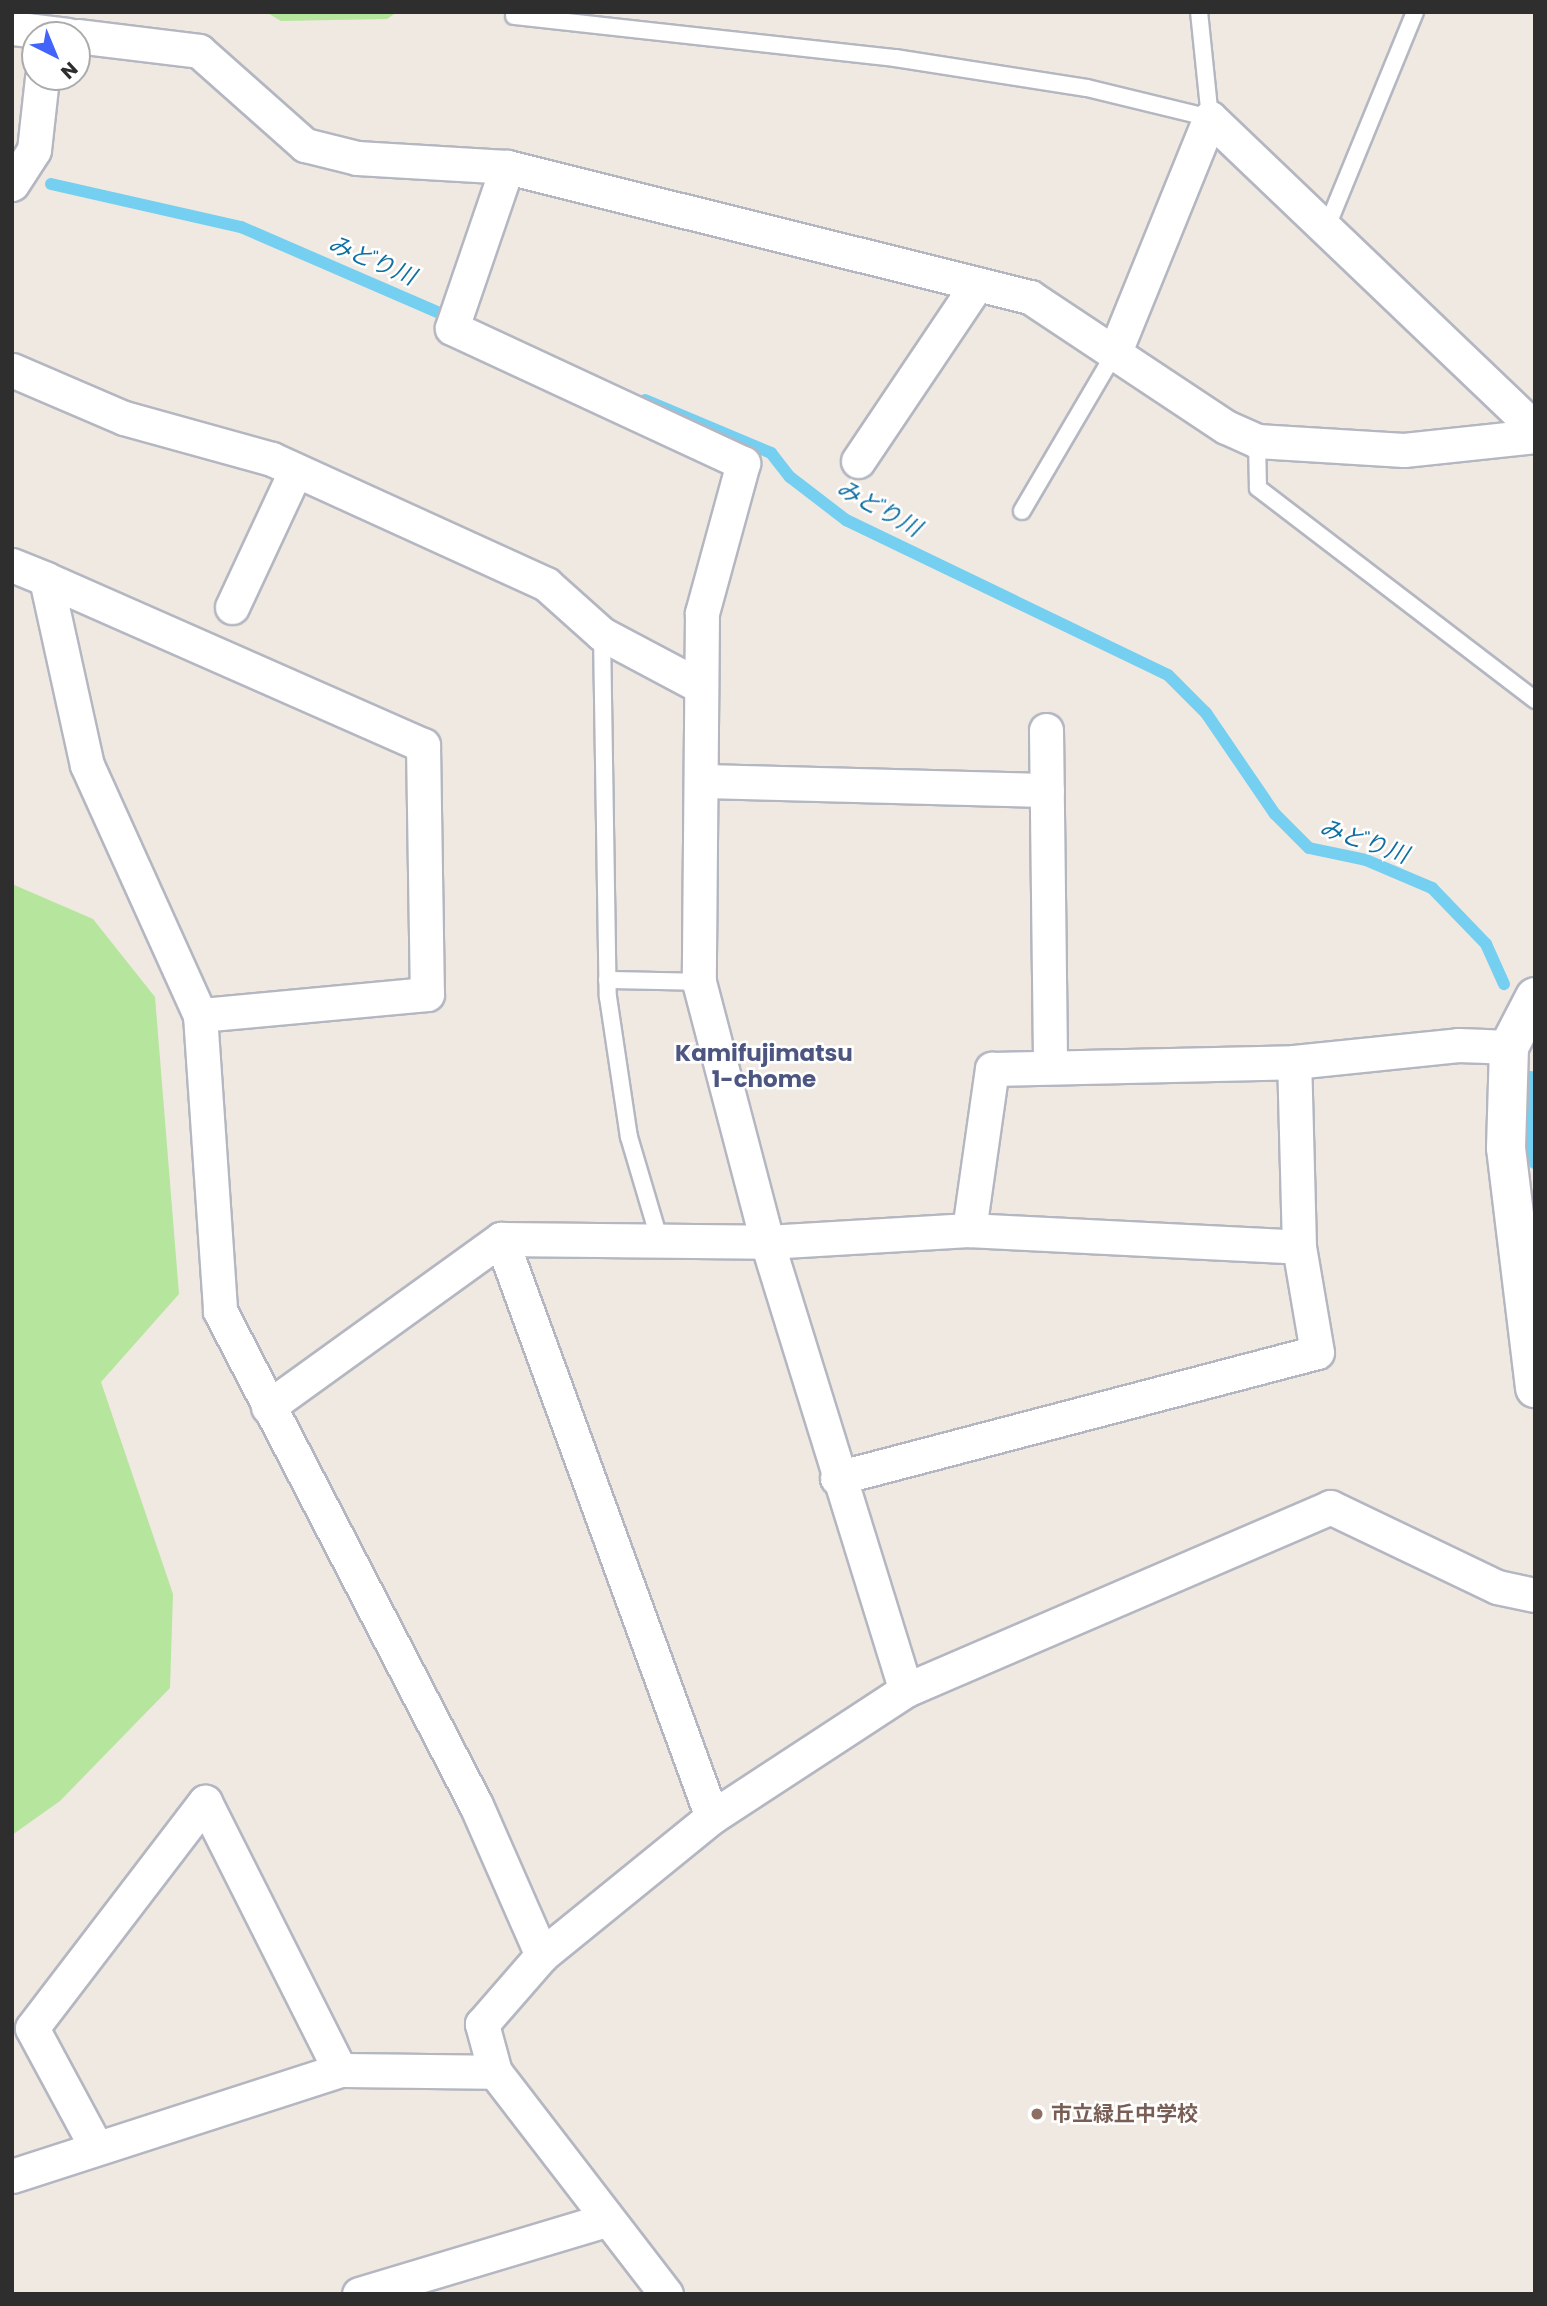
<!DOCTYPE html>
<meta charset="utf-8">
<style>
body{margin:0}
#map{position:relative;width:1547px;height:2306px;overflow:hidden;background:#efe9e1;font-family:Poppins,"Noto Sans JP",sans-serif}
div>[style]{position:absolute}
.green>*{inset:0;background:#b6e59e}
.stream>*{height:12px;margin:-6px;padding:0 6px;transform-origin:6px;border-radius:6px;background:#75cff0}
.roads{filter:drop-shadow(2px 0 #b4b7c1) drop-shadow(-2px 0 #b4b7c1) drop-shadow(0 2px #b4b7c1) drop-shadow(0 -2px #b4b7c1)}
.service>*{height:16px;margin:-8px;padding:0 8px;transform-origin:8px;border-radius:8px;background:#fff}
.minor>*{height:33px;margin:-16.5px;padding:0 16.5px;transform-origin:16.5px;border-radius:16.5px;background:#fff}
.tertiary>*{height:38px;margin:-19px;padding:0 19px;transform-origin:19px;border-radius:19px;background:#fff}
.dots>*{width:19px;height:19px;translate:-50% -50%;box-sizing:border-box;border:4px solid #fff;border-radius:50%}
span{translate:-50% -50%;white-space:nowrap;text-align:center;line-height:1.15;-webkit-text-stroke:5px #fff;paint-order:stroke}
.education-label{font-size:21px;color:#785e54;font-weight:700}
.left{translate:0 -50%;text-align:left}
.water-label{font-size:23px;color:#0d6fa3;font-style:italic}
.neighbourhood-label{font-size:23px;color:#4d5680;font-weight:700}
.frame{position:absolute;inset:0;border:14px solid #2e2e2e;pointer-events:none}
.north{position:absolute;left:21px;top:21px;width:70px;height:70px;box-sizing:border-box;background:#fff;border:2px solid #ababab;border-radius:50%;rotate:137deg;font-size:19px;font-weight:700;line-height:28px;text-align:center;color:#2e2e2e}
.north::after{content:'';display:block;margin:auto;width:24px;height:32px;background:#4264fb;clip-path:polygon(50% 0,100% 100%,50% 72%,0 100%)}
</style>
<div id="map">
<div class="green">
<div style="clip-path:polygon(266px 12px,397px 12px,387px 19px,281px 21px)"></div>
<div style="clip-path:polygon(12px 884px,93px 919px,155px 997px,179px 1294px,101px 1382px,173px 1594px,170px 1688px,60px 1801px,12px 1835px)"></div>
</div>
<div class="stream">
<div style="left:51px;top:184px;width:195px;rotate:12.8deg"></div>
<div style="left:241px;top:227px;width:232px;rotate:23.4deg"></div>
<div style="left:645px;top:400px;width:137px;rotate:22.8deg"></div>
<div style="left:771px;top:453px;width:31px;rotate:52deg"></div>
<div style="left:790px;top:477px;width:71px;rotate:37.5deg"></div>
<div style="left:846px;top:520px;width:357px;rotate:25.7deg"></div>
<div style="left:1168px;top:675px;width:54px;rotate:45deg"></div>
<div style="left:1206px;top:713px;width:122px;rotate:55.7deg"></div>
<div style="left:1275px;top:814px;width:48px;rotate:45deg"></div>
<div style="left:1309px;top:848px;width:58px;rotate:11.9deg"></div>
<div style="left:1366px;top:860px;width:72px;rotate:23deg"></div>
<div style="left:1432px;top:888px;width:78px;rotate:46deg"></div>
<div style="left:1486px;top:944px;width:44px;rotate:65.8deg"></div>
<div style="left:1531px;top:1077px;width:44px;rotate:93.9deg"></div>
<div style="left:1528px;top:1121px;width:43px;rotate:80.5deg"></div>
</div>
<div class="roads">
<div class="service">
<div style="left:514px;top:16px;width:383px;rotate:6.3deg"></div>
<div style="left:895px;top:58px;width:194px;rotate:8.9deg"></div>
<div style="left:1087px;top:88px;width:127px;rotate:13.7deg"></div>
<div style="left:1210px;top:118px;width:107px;rotate:-95.9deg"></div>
<div style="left:1326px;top:229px;width:235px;rotate:-67.7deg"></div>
<div style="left:1257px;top:441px;width:47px;rotate:88.8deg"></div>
<div style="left:1258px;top:488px;width:349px;rotate:37.4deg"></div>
<div style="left:1022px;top:511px;width:182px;rotate:-59.6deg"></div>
<div style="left:602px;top:634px;width:363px;rotate:89.1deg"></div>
<div style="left:608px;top:997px;width:142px;rotate:81.5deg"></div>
<div style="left:629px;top:1137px;width:105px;rotate:73.5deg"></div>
<div style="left:607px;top:980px;width:92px;rotate:1.2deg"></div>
</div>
<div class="minor">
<div style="left:12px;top:28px;width:56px;rotate:7.1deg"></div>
<div style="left:77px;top:36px;width:123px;rotate:7deg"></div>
<div style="left:199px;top:51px;width:142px;rotate:41.6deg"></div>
<div style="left:305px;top:145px;width:54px;rotate:14deg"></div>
<div style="left:357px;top:158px;width:150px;rotate:3.4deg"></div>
<div style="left:507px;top:167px;width:539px;rotate:13.96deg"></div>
<div style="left:1030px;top:297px;width:235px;rotate:33.6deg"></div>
<div style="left:1226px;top:427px;width:34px;rotate:24deg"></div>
<div style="left:1257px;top:441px;width:147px;rotate:3.5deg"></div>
<div style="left:1404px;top:450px;width:132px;rotate:-6.1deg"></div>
<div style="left:507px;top:167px;width:170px;rotate:108.9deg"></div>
<div style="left:452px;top:328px;width:321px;rotate:24.9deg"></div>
<div style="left:743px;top:463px;width:156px;rotate:105.3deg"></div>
<div style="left:702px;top:613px;width:369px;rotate:90.5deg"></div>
<div style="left:699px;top:982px;width:269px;rotate:75.3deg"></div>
<div style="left:767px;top:1242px;width:469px;rotate:72.8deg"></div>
<div style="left:12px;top:184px;width:40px;rotate:-57.1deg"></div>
<div style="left:34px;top:150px;width:73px;rotate:-83.7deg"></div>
<div style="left:1114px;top:354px;width:255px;rotate:-67.9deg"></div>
<div style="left:1210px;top:118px;width:450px;rotate:43.7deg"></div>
<div style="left:12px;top:370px;width:122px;rotate:23.2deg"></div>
<div style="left:124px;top:418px;width:154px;rotate:15.5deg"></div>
<div style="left:272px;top:459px;width:301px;rotate:24.5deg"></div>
<div style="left:546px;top:584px;width:75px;rotate:41.8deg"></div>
<div style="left:602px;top:634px;width:109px;rotate:28deg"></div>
<div style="left:858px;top:461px;width:213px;rotate:-56.1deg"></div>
<div style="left:12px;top:565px;width:37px;rotate:22deg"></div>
<div style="left:46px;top:579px;width:190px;rotate:77.6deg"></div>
<div style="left:87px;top:765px;width:274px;rotate:65.7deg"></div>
<div style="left:200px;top:1015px;width:297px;rotate:86.1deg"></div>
<div style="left:220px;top:1311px;width:556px;rotate:62.61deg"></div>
<div style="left:476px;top:1805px;width:164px;rotate:66.3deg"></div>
<div style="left:46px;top:579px;width:412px;rotate:23.8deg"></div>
<div style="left:423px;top:745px;width:249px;rotate:89.1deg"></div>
<div style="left:427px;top:994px;width:228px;rotate:174.7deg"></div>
<div style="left:232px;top:607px;width:149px;rotate:-65deg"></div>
<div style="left:1046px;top:730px;width:335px;rotate:89.3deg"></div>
<div style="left:702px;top:781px;width:345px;rotate:1.5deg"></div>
<div style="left:969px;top:1230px;width:330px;rotate:2.9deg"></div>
<div style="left:501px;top:1239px;width:266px;rotate:0.6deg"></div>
<div style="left:767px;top:1242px;width:202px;rotate:-3.4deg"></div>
<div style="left:969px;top:1230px;width:163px;rotate:-81.9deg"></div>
<div style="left:992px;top:1069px;width:302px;rotate:-1.3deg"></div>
<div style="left:1294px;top:1062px;width:165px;rotate:-5.9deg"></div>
<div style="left:1458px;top:1045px;width:51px;rotate:2.2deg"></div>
<div style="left:268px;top:1407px;width:287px;rotate:-35.8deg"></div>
<div style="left:501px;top:1239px;width:615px;rotate:69.95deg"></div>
<div style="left:837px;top:1478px;width:496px;rotate:-14.7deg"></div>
<div style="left:1317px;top:1352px;width:107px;rotate:-99.7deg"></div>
<div style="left:1299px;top:1247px;width:185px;rotate:-91.5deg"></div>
<div style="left:96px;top:2147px;width:135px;rotate:-118.3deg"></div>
<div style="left:32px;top:2028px;width:285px;rotate:-52.6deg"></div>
<div style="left:205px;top:1802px;width:300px;rotate:63.3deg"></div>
<div style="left:12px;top:2176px;width:345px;rotate:-17.9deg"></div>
<div style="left:340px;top:2070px;width:155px;rotate:0.7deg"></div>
<div style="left:359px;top:2294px;width:258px;rotate:-16.7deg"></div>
<div style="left:666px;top:2294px;width:280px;rotate:-127.6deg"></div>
<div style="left:495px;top:2072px;width:50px;rotate:-105.2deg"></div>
<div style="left:482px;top:2024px;width:91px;rotate:-49deg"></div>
<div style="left:542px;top:1955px;width:219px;rotate:-39.1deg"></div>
<div style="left:712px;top:1817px;width:232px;rotate:-33.2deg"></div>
<div style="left:906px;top:1690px;width:462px;rotate:-23.3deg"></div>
<div style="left:1330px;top:1507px;width:185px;rotate:25.6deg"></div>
<div style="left:1497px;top:1587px;width:39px;rotate:12deg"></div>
</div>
<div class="tertiary">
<div style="left:1535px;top:997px;width:56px;rotate:117.5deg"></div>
<div style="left:1509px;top:1047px;width:101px;rotate:91.7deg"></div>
<div style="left:1506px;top:1148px;width:242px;rotate:83.1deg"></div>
</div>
</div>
<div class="dots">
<div style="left:1037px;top:2114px;background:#8d6e63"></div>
</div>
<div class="education-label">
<span class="left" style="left:1051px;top:2114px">市立緑丘中学校</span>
</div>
<div class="water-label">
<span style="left:372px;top:260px;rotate:23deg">みどり川</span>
<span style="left:879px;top:508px;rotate:29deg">みどり川</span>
<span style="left:1364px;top:841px;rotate:19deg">みどり川</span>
</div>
<div class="neighbourhood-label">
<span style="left:764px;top:1066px">Kamifujimatsu<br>1-chome</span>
</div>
<div class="frame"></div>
<div class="north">N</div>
</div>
